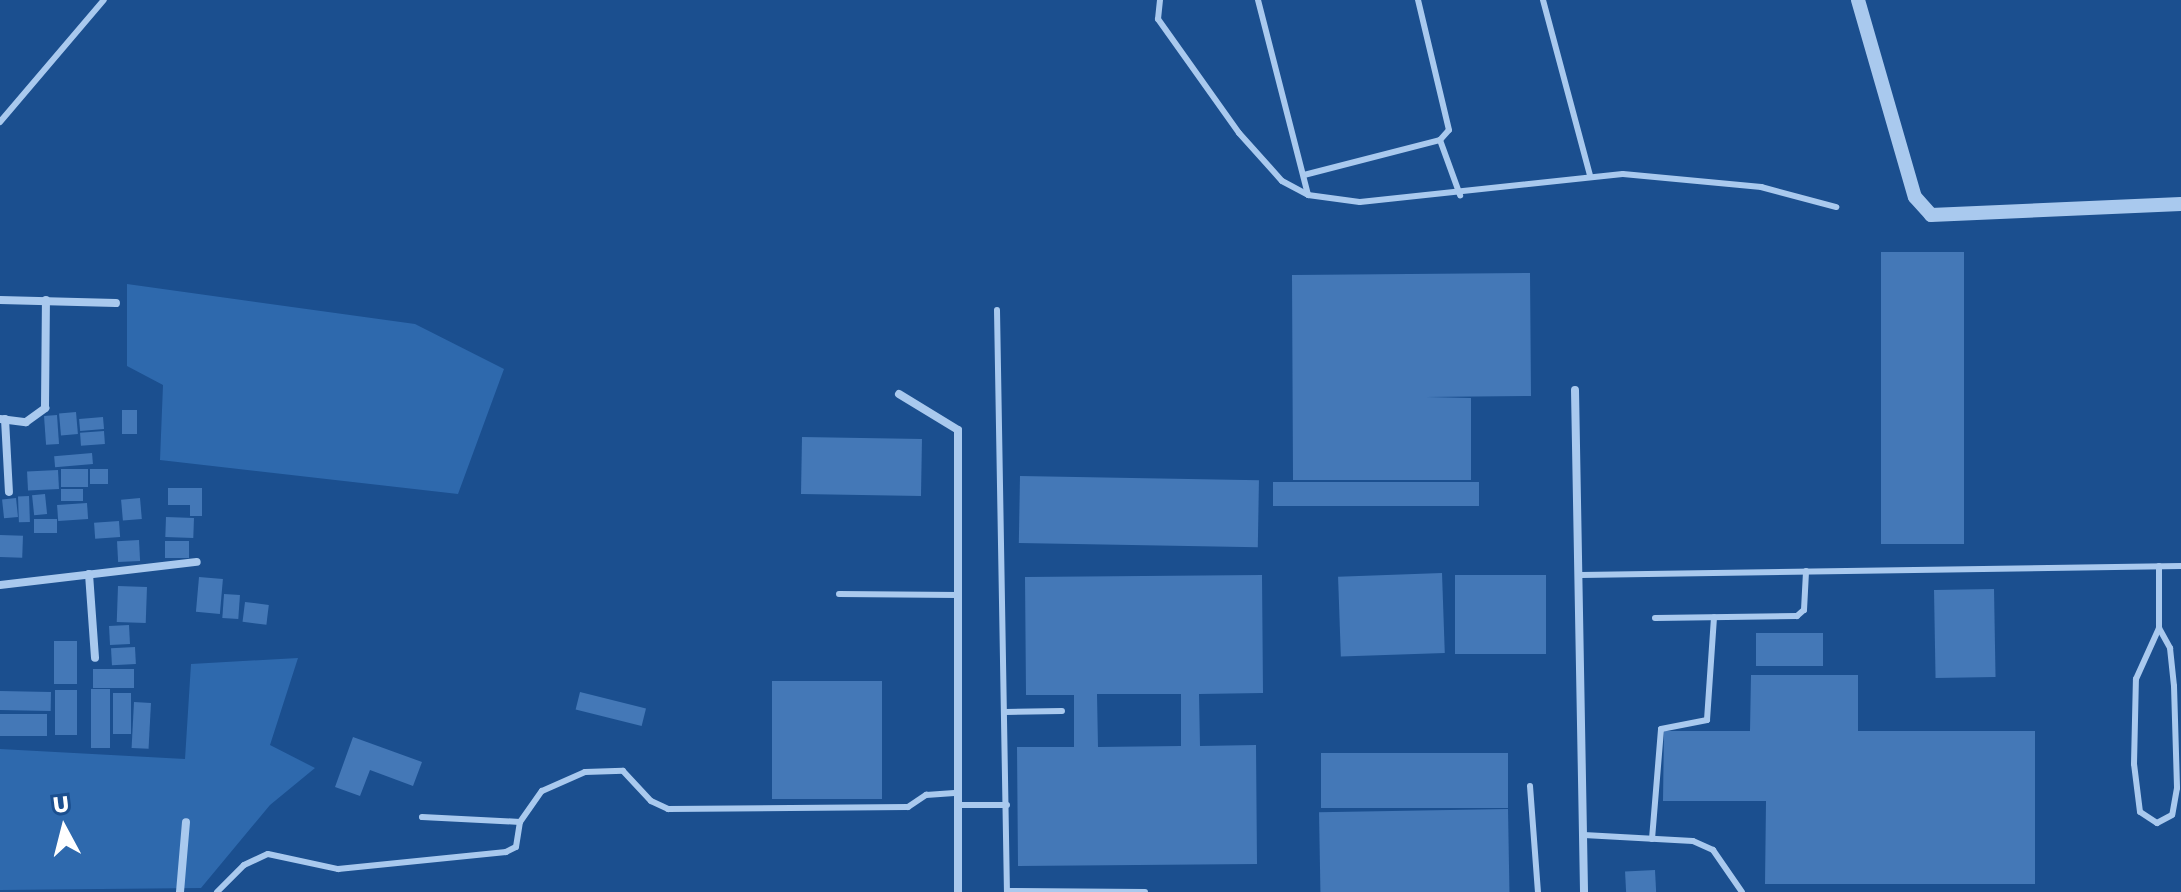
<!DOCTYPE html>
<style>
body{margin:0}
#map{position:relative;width:2181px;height:892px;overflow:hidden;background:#1b4f8f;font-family:"Golos Text",sans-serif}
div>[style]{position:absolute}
.green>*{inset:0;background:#2e69ad}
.building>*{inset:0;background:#4478b7;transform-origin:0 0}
.service>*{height:6px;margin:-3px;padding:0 3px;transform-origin:3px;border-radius:3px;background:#a9c9ee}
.minor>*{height:8px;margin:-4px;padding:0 4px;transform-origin:4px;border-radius:4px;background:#a9c9ee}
.tertiary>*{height:14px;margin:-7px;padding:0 7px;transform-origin:7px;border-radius:7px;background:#a9c9ee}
span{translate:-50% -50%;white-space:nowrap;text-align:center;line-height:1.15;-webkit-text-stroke:7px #1b4f8f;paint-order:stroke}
.north{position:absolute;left:24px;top:788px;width:80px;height:80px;-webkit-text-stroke:6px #1b4f8f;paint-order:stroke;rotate:353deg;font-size:22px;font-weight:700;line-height:32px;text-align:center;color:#fff}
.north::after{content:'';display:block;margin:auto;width:28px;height:36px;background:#fff;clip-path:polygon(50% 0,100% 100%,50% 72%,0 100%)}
</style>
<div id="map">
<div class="green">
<div style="clip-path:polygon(127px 284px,415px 324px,504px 369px,458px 494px,160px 460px,163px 385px,127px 366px)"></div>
<div style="clip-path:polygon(298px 658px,270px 745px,315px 768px,270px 805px,201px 888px,0 890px,0 749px,185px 759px,191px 664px)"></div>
</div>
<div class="building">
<div style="left:1964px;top:252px;width:292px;height:83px;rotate:90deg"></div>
<div style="clip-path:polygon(1530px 273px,1531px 396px,1426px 397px,1471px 398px,1471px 480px,1293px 480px,1292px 275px)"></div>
<div style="left:122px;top:410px;width:15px;height:24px"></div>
<div style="left:76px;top:412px;width:22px;height:17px;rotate:85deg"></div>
<div style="left:57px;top:415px;width:29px;height:13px;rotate:86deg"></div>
<div style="left:103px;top:417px;width:12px;height:24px;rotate:85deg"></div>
<div style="left:104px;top:431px;width:13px;height:24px;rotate:86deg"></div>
<div style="left:802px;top:437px;width:120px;height:57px;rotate:1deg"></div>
<div style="left:92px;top:453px;width:11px;height:38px;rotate:85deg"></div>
<div style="left:88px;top:469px;width:18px;height:27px;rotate:90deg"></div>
<div style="left:108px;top:469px;width:15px;height:18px;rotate:90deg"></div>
<div style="left:58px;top:470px;width:19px;height:31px;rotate:87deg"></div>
<div style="left:1020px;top:476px;width:239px;height:67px;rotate:1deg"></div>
<div style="left:1479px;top:482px;width:24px;height:206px;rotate:90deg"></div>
<div style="clip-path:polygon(168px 488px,202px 488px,202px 516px,190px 516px,190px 505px,168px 505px)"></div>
<div style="left:83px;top:489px;width:12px;height:22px;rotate:90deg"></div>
<div style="left:45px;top:494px;width:20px;height:13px;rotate:84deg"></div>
<div style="left:29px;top:496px;width:26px;height:11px;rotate:88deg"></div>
<div style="left:16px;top:498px;width:19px;height:14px;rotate:84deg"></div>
<div style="left:140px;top:498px;width:21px;height:19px;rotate:85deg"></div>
<div style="left:87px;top:503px;width:16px;height:30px;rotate:86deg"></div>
<div style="left:166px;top:517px;width:28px;height:20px;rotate:2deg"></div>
<div style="left:34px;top:519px;width:23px;height:14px"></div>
<div style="left:119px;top:521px;width:16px;height:25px;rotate:86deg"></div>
<div style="left:0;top:535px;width:23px;height:22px;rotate:2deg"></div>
<div style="left:139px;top:540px;width:21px;height:22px;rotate:87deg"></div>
<div style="left:189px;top:541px;width:17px;height:24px;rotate:90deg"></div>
<div style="left:1442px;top:573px;width:80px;height:104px;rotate:88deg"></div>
<div style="clip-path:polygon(evenodd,1262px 575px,1263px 693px,1199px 694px,1200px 746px,1256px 745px,1257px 864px,1018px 866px,1017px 747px,1074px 747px,1074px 695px,1026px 695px,1025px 577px,1262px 575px,1097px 694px,1181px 694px,1181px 746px,1098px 747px,1097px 694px)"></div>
<div style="left:1546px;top:575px;width:79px;height:91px;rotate:90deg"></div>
<div style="left:199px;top:577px;width:24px;height:35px;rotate:5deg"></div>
<div style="left:118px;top:586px;width:29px;height:36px;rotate:2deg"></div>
<div style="left:1994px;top:589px;width:88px;height:60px;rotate:89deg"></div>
<div style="left:224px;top:594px;width:16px;height:24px;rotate:4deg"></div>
<div style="left:245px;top:602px;width:24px;height:20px;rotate:7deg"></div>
<div style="left:129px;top:625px;width:19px;height:20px;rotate:87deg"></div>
<div style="left:1756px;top:633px;width:67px;height:33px"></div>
<div style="left:54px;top:641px;width:23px;height:43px"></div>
<div style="left:135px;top:647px;width:17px;height:24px;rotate:87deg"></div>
<div style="left:93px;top:669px;width:41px;height:19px"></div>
<div style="clip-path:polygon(1751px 675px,1858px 675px,1858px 731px,2035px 731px,2035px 884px,1765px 884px,1766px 801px,1663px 801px,1664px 731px,1750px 731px)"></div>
<div style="left:772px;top:681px;width:110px;height:118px"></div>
<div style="left:91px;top:689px;width:19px;height:59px"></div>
<div style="left:55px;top:690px;width:22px;height:45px"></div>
<div style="left:0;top:691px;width:51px;height:19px;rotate:1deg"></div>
<div style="left:580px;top:692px;width:68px;height:18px;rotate:14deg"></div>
<div style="left:113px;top:693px;width:18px;height:41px"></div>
<div style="left:134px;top:702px;width:17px;height:46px;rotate:3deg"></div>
<div style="left:0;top:714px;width:47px;height:22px"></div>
<div style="clip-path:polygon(353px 737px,422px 762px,413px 786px,370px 770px,360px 796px,335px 787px)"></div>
<div style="left:1508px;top:753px;width:55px;height:187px;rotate:90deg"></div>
<div style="left:1508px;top:809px;width:83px;height:189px;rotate:89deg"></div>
<div style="left:1655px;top:870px;width:22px;height:30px;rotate:87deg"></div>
</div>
<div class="service">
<div style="left:1160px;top:0;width:19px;rotate:96deg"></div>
<div style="left:1158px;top:19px;width:140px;rotate:54.6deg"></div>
<div style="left:1239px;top:133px;width:64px;rotate:48.1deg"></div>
<div style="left:1282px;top:181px;width:30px;rotate:28deg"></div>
<div style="left:1308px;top:195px;width:52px;rotate:7.7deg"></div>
<div style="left:1360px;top:202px;width:264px;rotate:-6.1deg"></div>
<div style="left:1623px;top:174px;width:139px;rotate:5.4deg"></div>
<div style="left:1761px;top:187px;width:78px;rotate:14.9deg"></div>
<div style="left:1258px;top:0;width:201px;rotate:75.6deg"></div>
<div style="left:1543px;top:0;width:181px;rotate:75deg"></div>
<div style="left:0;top:122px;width:160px;rotate:-49.6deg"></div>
<div style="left:1440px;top:140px;width:59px;rotate:70deg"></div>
<div style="left:1304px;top:175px;width:140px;rotate:-14.4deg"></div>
<div style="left:1440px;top:140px;width:13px;rotate:-48deg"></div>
<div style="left:1449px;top:130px;width:134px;rotate:-103.4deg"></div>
<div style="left:997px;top:310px;width:582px;rotate:89.02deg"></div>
<div style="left:2159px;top:566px;width:62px;rotate:90deg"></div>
<div style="left:2159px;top:628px;width:23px;rotate:61deg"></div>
<div style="left:2170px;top:648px;width:38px;rotate:84deg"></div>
<div style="left:2174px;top:686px;width:102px;rotate:88.3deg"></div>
<div style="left:2177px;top:788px;width:27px;rotate:100deg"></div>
<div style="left:2172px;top:815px;width:17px;rotate:152deg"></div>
<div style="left:2157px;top:823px;width:20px;rotate:-147deg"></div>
<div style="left:2140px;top:812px;width:48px;rotate:-97.1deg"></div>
<div style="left:2134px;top:764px;width:85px;rotate:-88.7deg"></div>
<div style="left:2136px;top:679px;width:56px;rotate:-65.7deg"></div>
<div style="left:1581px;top:575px;width:600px;rotate:-0.86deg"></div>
<div style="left:839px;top:594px;width:119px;rotate:0.5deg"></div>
<div style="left:1655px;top:618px;width:142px;rotate:-0.8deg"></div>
<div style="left:1797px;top:616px;width:9px;rotate:-41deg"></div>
<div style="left:1804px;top:610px;width:39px;rotate:-87deg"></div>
<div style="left:1005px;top:712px;width:57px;rotate:-1deg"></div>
<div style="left:1530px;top:786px;width:106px;rotate:85.7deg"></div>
<div style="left:958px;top:805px;width:49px"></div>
<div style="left:422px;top:817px;width:98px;rotate:2.9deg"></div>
<div style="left:1584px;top:835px;width:109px;rotate:3.2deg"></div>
<div style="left:1693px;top:841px;width:22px;rotate:24deg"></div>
<div style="left:1713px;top:850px;width:51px;rotate:55.4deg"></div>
<div style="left:1652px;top:839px;width:110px;rotate:-85.3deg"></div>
<div style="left:1661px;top:729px;width:47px;rotate:-11.1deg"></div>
<div style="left:1707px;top:720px;width:103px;rotate:-86.1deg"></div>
<div style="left:1007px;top:891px;width:138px;rotate:0.4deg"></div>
<div style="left:217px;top:892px;width:38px;rotate:-45deg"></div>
<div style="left:244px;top:865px;width:26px;rotate:-25deg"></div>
<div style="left:268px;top:854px;width:72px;rotate:12.1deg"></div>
<div style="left:338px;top:869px;width:169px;rotate:-5.8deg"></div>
<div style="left:506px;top:852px;width:11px;rotate:-27deg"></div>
<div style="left:516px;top:847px;width:25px;rotate:-81deg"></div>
<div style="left:520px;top:822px;width:38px;rotate:-55deg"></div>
<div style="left:542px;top:791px;width:47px;rotate:-23.8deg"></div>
<div style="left:585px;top:772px;width:38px;rotate:-2deg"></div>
<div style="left:623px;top:771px;width:41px;rotate:47deg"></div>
<div style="left:651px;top:801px;width:19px;rotate:25deg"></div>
<div style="left:668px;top:809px;width:240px;rotate:-0.5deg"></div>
<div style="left:908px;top:807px;width:22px;rotate:-34deg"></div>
<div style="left:926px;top:795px;width:32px;rotate:-4deg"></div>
</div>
<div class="minor">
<div style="left:0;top:300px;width:116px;rotate:1.5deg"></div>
<div style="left:1575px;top:390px;width:502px;rotate:88.97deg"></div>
<div style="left:899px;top:394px;width:69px;rotate:31.4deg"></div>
<div style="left:958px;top:430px;width:462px;rotate:90deg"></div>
<div style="left:0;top:419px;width:26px;rotate:7deg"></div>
<div style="left:26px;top:422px;width:24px;rotate:-36deg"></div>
<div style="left:45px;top:408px;width:108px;rotate:-89.5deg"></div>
<div style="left:5px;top:419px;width:73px;rotate:86.9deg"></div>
<div style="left:89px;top:574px;width:84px;rotate:85.9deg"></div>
<div style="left:0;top:585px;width:198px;rotate:-6.7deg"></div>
<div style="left:180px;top:892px;width:70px;rotate:-85.1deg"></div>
</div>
<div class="tertiary">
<div style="left:1858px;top:0;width:205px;rotate:73.9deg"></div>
<div style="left:1915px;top:197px;width:24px;rotate:48deg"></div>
<div style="left:1931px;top:215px;width:250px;rotate:-2.5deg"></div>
</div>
<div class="north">U</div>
</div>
